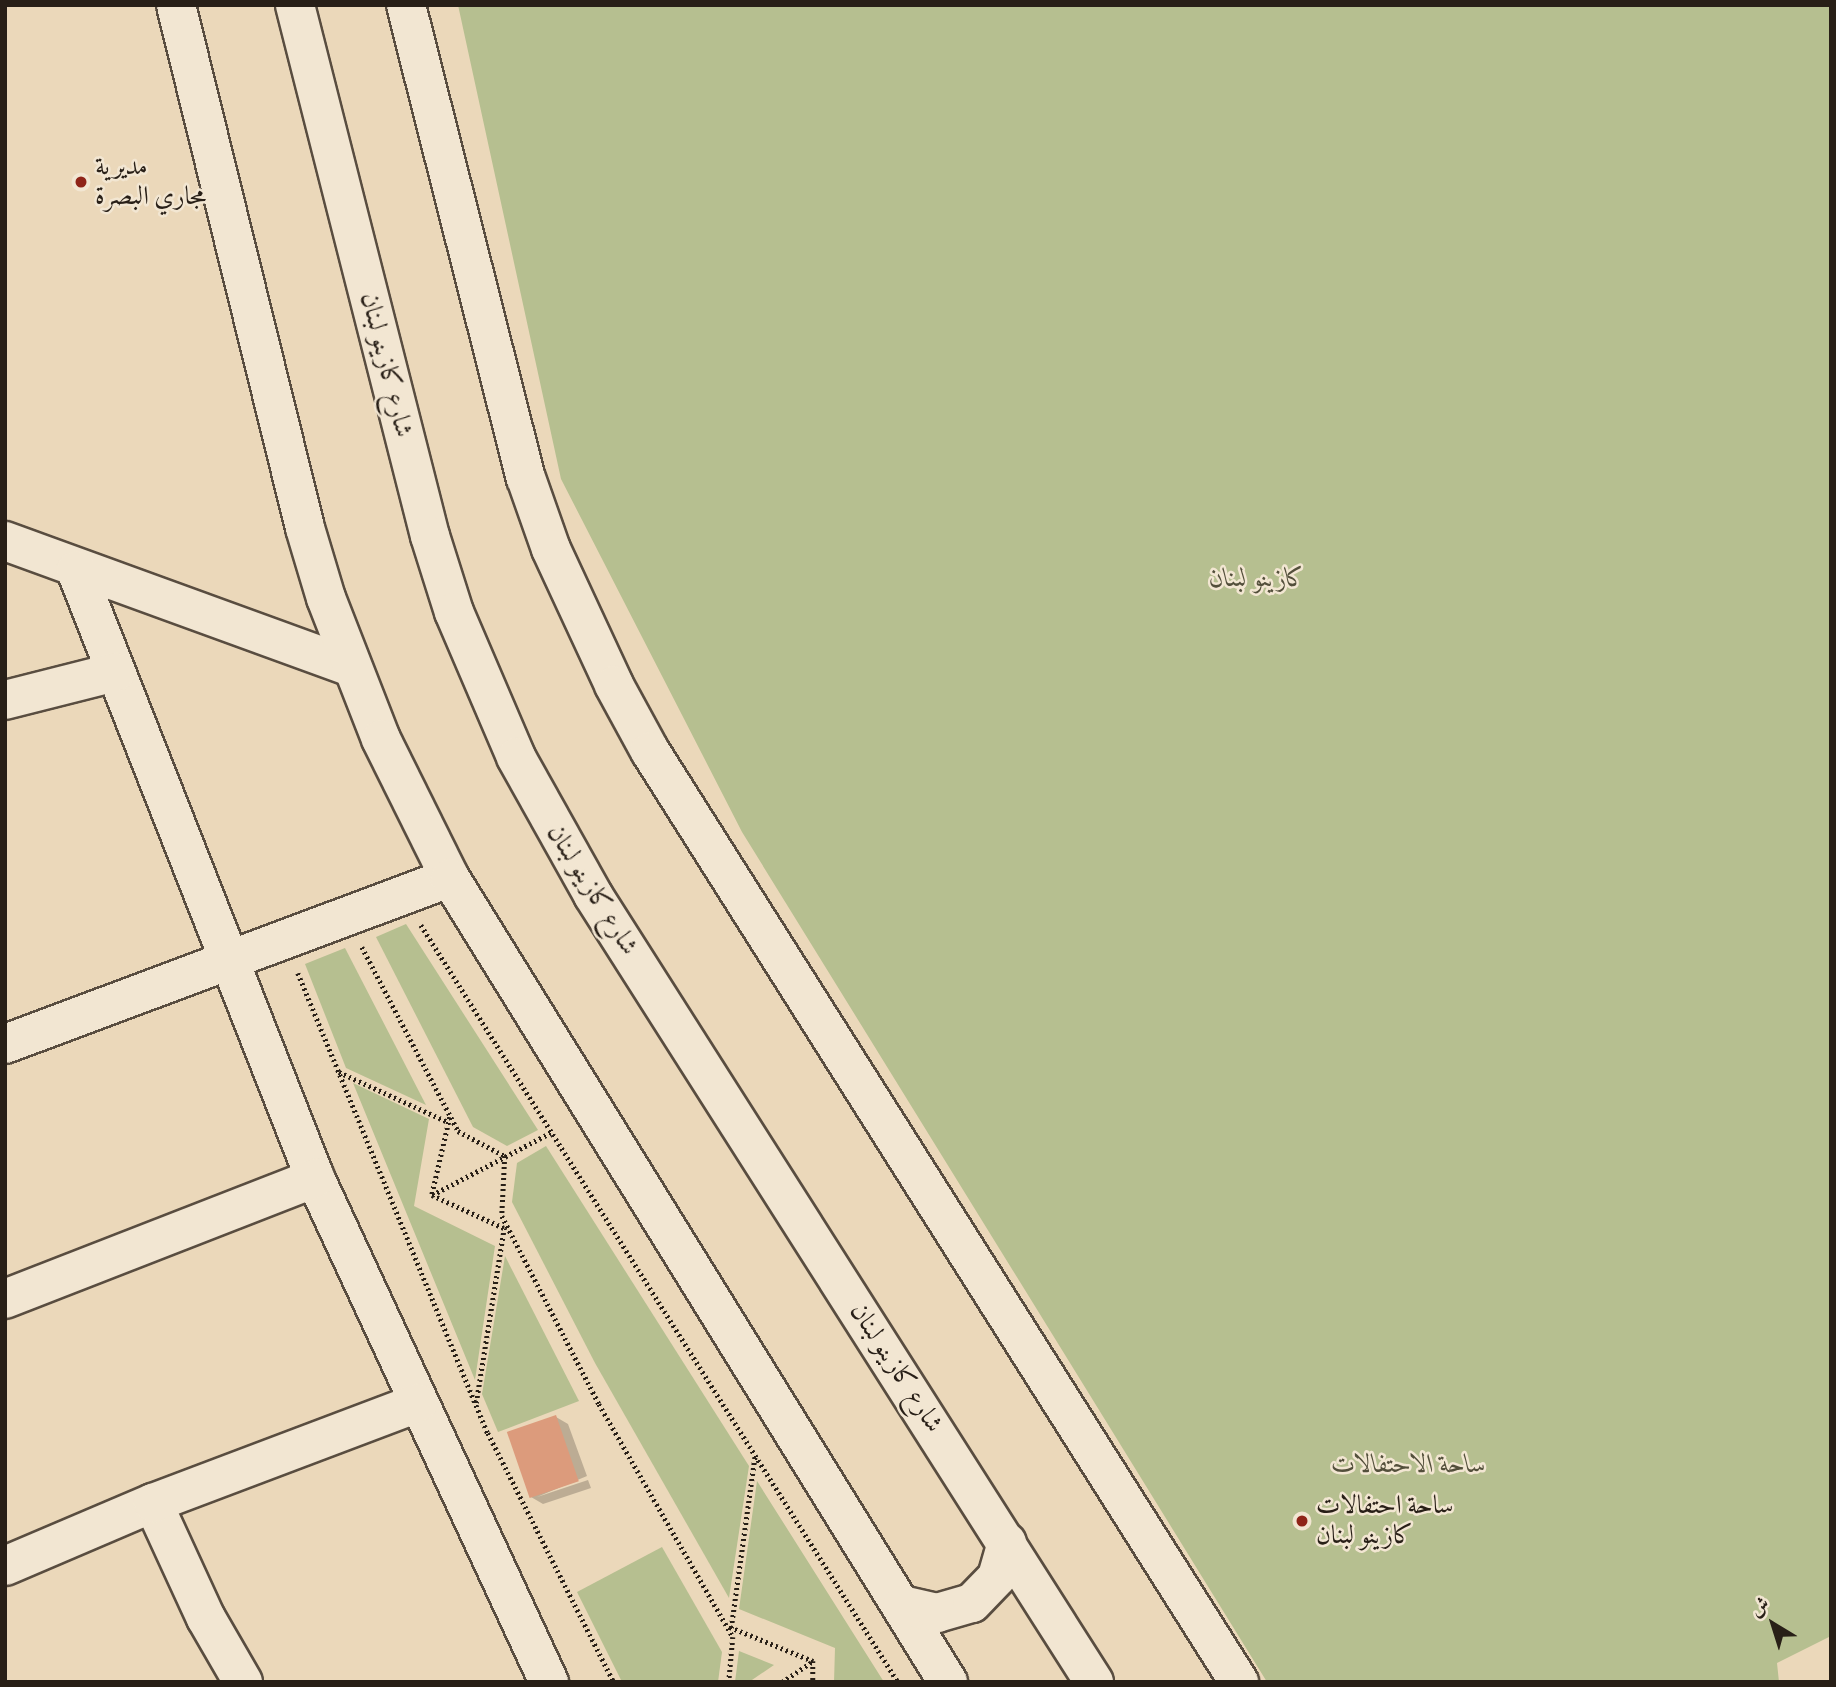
<!DOCTYPE html>
<meta charset="utf-8">
<style>
body{margin:0}
#map{position:relative;width:1836px;height:1687px;overflow:hidden;background:#ebd8ba;font-family:"IM FELL DW Pica",Amiri,serif}
div>[style]{position:absolute}
.green>*{inset:0;background:#b6bf90}
.shadow>*{inset:0;background:#0003}
.building>*{inset:0;background:#dc9b7c;transform-origin:0 0}
.path>*{height:4.5px;margin-top:-2.25px;transform-origin:0;background:repeating-linear-gradient(90deg,#281f17 0 2px,transparent 0 5.5px)}
.roads{filter:drop-shadow(2px 0 #594d40) drop-shadow(-2px 0 #594d40) drop-shadow(0 2px #594d40) drop-shadow(0 -2px #594d40)}
.minor>*{height:38px;margin:-19px;padding:0 19px;transform-origin:19px;border-radius:19px;background:#f2e6d2}
.tertiary>*{height:38px;margin:-19px;padding:0 19px;transform-origin:19px;border-radius:19px;background:#f2e6d2}
.secondary>*{height:38px;margin:-19px;padding:0 19px;transform-origin:19px;border-radius:19px;background:#f2e6d2}
.dots>*{width:19px;height:19px;translate:-50% -50%;box-sizing:border-box;border:4px solid #f2e6d2;border-radius:50%}
span{translate:-50% -50%;white-space:nowrap;text-align:center;line-height:1.15;-webkit-text-stroke:5px #f2e6d2;paint-order:stroke}
.poi-label{font-size:26px;color:#281f17}
.left{translate:0 -50%;text-align:left}
.street-label{font-size:26px;color:#281f17}
.park-label{font-size:26px;color:#534f3b;font-style:italic}
.frame{position:absolute;inset:0;border:7px solid #281f17;pointer-events:none}
.north{position:absolute;left:1738px;top:1589px;width:70px;height:70px;-webkit-text-stroke:5px #f2e6d2;paint-order:stroke;rotate:322deg;font-size:19px;font-weight:700;line-height:28px;text-align:center;color:#281f17}
.north::after{content:'';display:block;margin:auto;width:24px;height:32px;background:#281f17;clip-path:polygon(50% 0,100% 100%,50% 72%,0 100%)}
</style>
<div id="map">
<div class="green">
<div style="clip-path:polygon(458px 5px,1831px 5px,1831px 1636px,1777px 1663px,1779px 1682px,1267px 1682px,742px 832px,561px 479px)"></div>
<div style="clip-path:polygon(406px 924px,538px 1130px,507px 1146px,473px 1127px,376px 937px)"></div>
<div style="clip-path:polygon(345px 948px,426px 1105px,346px 1068px,305px 964px)"></div>
<div style="clip-path:polygon(353px 1083px,429px 1119px,414px 1206px,495px 1246px,475px 1380px)"></div>
<div style="clip-path:polygon(546px 1146px,749px 1466px,729px 1598px,595px 1363px,512px 1202px,517px 1163px)"></div>
<div style="clip-path:polygon(505px 1256px,579px 1401px,498px 1432px,482px 1394px)"></div>
<div style="clip-path:polygon(757px 1481px,884px 1682px,834px 1682px,835px 1648px,739px 1609px)"></div>
<div style="clip-path:polygon(662px 1547px,722px 1652px,718px 1682px,622px 1682px,577px 1592px)"></div>
<div style="clip-path:polygon(739px 1651px,774px 1665px,749px 1682px,735px 1682px)"></div>
</div>
<div class="shadow">
<div style="clip-path:polygon(556px 1417px,568px 1424px,587px 1476px,537px 1497px,588px 1480px,591px 1488px,543px 1504px,531px 1497px)"></div>
</div>
<div class="building">
<div style="left:556px;top:1415px;width:70px;height:52px;rotate:71deg"></div>
</div>
<div class="path">
<div style="left:421px;top:925px;width:895px;rotate:57.78deg"></div>
<div style="left:362px;top:947px;width:208px;rotate:62.4deg"></div>
<div style="left:458px;top:1131px;width:53px;rotate:28deg"></div>
<div style="left:505px;top:1156px;width:60px;rotate:92.9deg"></div>
<div style="left:502px;top:1216px;width:212px;rotate:62.7deg"></div>
<div style="left:599px;top:1404px;width:269px;rotate:60.1deg"></div>
<div style="left:733px;top:1637px;width:45px;rotate:95.1deg"></div>
<div style="left:298px;top:973px;width:498px;rotate:67.6deg"></div>
<div style="left:488px;top:1433px;width:279px;rotate:63.2deg"></div>
<div style="left:339px;top:1072px;width:120px;rotate:24.6deg"></div>
<div style="left:450px;top:1117px;width:80px;rotate:103deg"></div>
<div style="left:432px;top:1195px;width:79px;rotate:24.6deg"></div>
<div style="left:432px;top:1195px;width:136px;rotate:-27.7deg"></div>
<div style="left:476px;top:1403px;width:177px;rotate:-80.9deg"></div>
<div style="left:730px;top:1627px;width:90px;rotate:22.3deg"></div>
<div style="left:813px;top:1661px;width:21px;rotate:90deg"></div>
<div style="left:731px;top:1628px;width:174px;rotate:-82.1deg"></div>
<div style="left:782px;top:1682px;width:37px;rotate:-34deg"></div>
</div>
<div class="roads">
<div class="minor">
<div style="left:5px;top:541px;width:368px;rotate:20deg"></div>
<div style="left:76px;top:570px;width:653px;rotate:68.54deg"></div>
<div style="left:315px;top:1178px;width:556px;rotate:65.1deg"></div>
<div style="left:5px;top:700px;width:114px;rotate:-14.2deg"></div>
<div style="left:5px;top:1044px;width:475px;rotate:-20.5deg"></div>
<div style="left:5px;top:1299px;width:333px;rotate:-21.3deg"></div>
<div style="left:153px;top:1503px;width:127px;rotate:65.3deg"></div>
<div style="left:206px;top:1618px;width:74px;rotate:60deg"></div>
<div style="left:5px;top:1566px;width:161px;rotate:-23.1deg"></div>
<div style="left:153px;top:1503px;width:283px;rotate:-20.7deg"></div>
</div>
<div class="tertiary">
<div style="left:406px;top:5px;width:488px;rotate:75.8deg"></div>
<div style="left:526px;top:478px;width:75px;rotate:70.6deg"></div>
<div style="left:551px;top:549px;width:150px;rotate:65.1deg"></div>
<div style="left:614px;top:685px;width:75px;rotate:61.4deg"></div>
<div style="left:650px;top:751px;width:1102px;rotate:57.68deg"></div>
</div>
<div class="secondary">
<div style="left:176px;top:5px;width:539px;rotate:76.14deg"></div>
<div style="left:305px;top:528px;width:73px;rotate:73.3deg"></div>
<div style="left:326px;top:598px;width:151px;rotate:68.7deg"></div>
<div style="left:381px;top:739px;width:155px;rotate:63.6deg"></div>
<div style="left:450px;top:878px;width:946px;rotate:58.23deg"></div>
<div style="left:295px;top:5px;width:548px;rotate:75.74deg"></div>
<div style="left:430px;top:536px;width:80px;rotate:72.5deg"></div>
<div style="left:454px;top:612px;width:158px;rotate:66.8deg"></div>
<div style="left:516px;top:757px;width:158px;rotate:60.8deg"></div>
<div style="left:593px;top:895px;width:933px;rotate:57.52deg"></div>
<div style="left:902px;top:1605px;width:36px;rotate:13deg"></div>
<div style="left:937px;top:1613px;width:36px;rotate:-16deg"></div>
<div style="left:972px;top:1603px;width:36px;rotate:-46deg"></div>
<div style="left:997px;top:1577px;width:36px;rotate:-74deg"></div>
</div>
</div>
<div class="dots">
<div style="left:81px;top:182px;background:#8f2418"></div>
<div style="left:1302px;top:1521px;background:#8f2418"></div>
</div>
<div class="poi-label">
<span class="left" style="left:95px;top:182px">مديرية<br>مجاري البصرة</span>
<span class="left" style="left:1316px;top:1521px">ساحة احتفالات<br>كازينو لبنان</span>
</div>
<div class="street-label">
<span style="left:386px;top:365px;rotate:76deg">شارع كازينو لبنان</span>
<span style="left:592px;top:890px;rotate:58deg">شارع كازينو لبنان</span>
<span style="left:896px;top:1368px;rotate:57deg">شارع كازينو لبنان</span>
</div>
<div class="park-label">
<span style="left:1258px;top:579px">كازينو لبنان</span>
<span style="left:1409px;top:1465px">ساحة الاحتفالات</span>
</div>
<div class="frame"></div>
<div class="north">ش</div>
</div>
